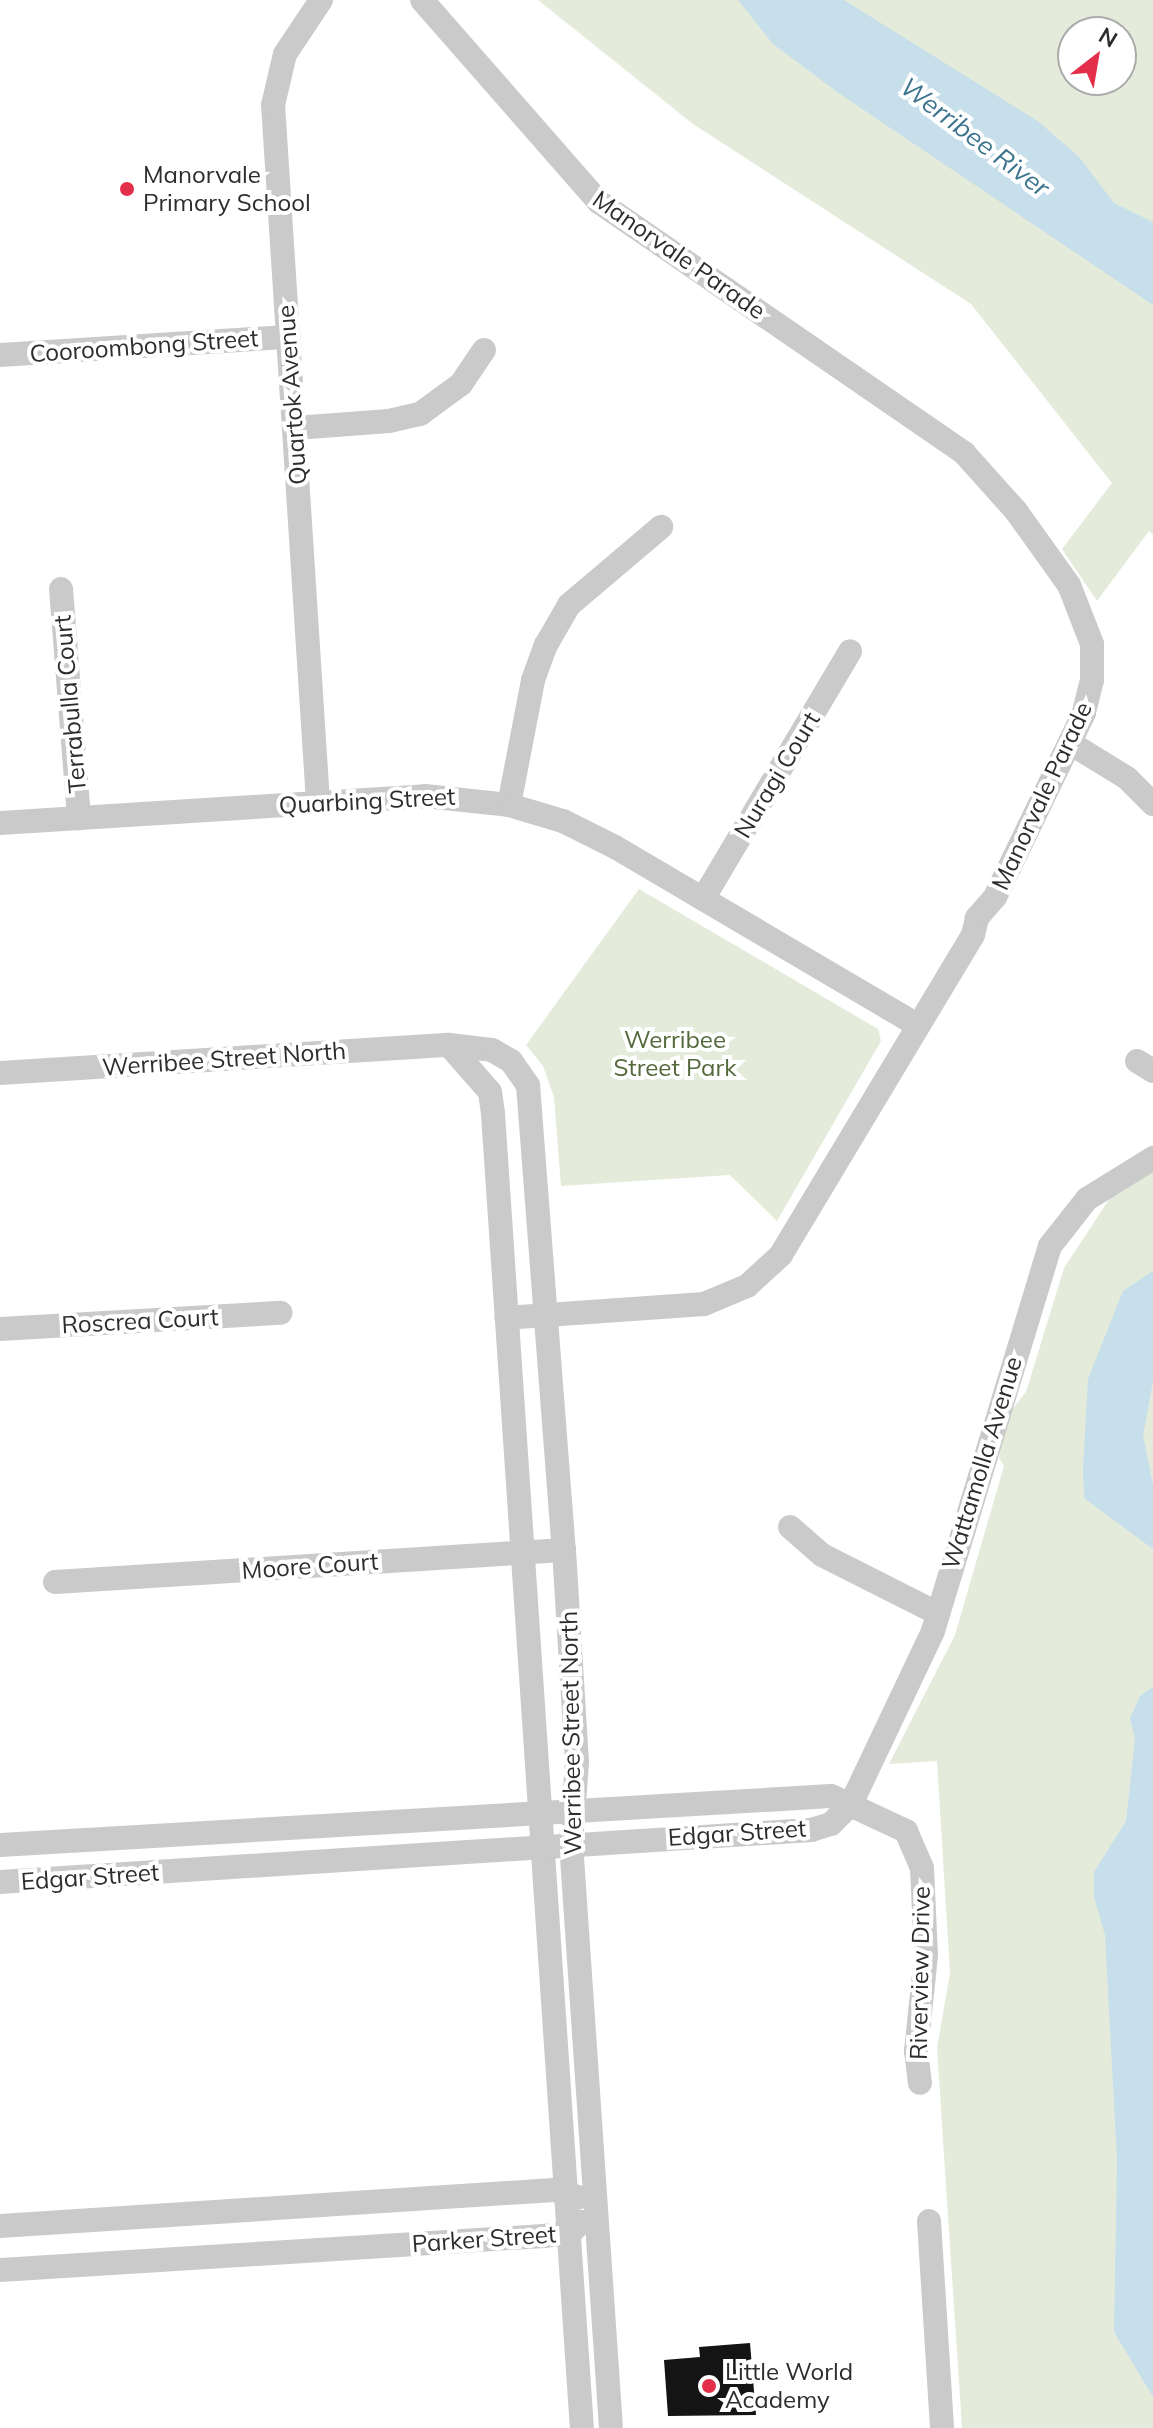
<!DOCTYPE html>
<style>
body{margin:0}
#map{position:relative;width:1153px;height:2428px;overflow:hidden;background:#fff;font-family:Mulish,sans-serif}
div>[style]{position:absolute}
.green>*{inset:0;background:#e4ebda}
.water>*{inset:0;background:#c6dfeb}
.building>*{inset:0;background:#141414}
.minor>*{height:24px;margin:-12px;padding:0 12px;transform-origin:12px;border-radius:12px;background:#cacaca}
.dots>*{width:22px;height:22px;translate:-50% -50%;box-sizing:border-box;border:4px solid #fff;border-radius:50%}
span{translate:-50% -50%;white-space:nowrap;text-align:center;line-height:1.15;-webkit-text-stroke:8px #fff;paint-order:stroke}
.poi-label{font-size:24px;color:#2d2d2d}
.left{translate:0 -50%;text-align:left}
.street-label{font-size:24px;color:#2d2d2d}
.park-label{font-size:24px;color:#53683b}
.water-label{font-size:26px;color:#3c748e;font-style:italic}
.north{position:absolute;left:1057px;top:16px;width:80px;height:80px;box-sizing:border-box;background:#fff;border:2px solid #ababab;border-radius:50%;rotate:31deg;font-size:22px;font-weight:700;line-height:32px;text-align:center;color:#2d2d2d}
.north::after{content:'';display:block;margin:auto;width:28px;height:36px;background:#e42f4a;clip-path:polygon(50% 0,100% 100%,50% 72%,0 100%)}
</style>
<div id="map">
<div class="green">
<div style="clip-path:polygon(evenodd,538px 0,1153px 0,1153px 535px,1149px 531px,1097px 601px,1062px 549px,1112px 483px,971px 304px,693px 124px,538px 0,1073px 32px,1121px 32px,1121px 80px,1073px 80px,1073px 32px)"></div>
<div style="clip-path:polygon(639px 889px,878px 1029px,881px 1041px,777px 1221px,730px 1175px,561px 1186px,554px 1097px,543px 1066px,526px 1045px)"></div>
<div style="clip-path:polygon(1153px 1171px,1153px 2428px,962px 2428px,937px 2048px,950px 1973px,937px 1761px,889px 1764px,955px 1635px,1004px 1466px,999px 1458px,1006px 1417px,1026px 1392px,1064px 1268px,1110px 1198px)"></div>
</div>
<div class="water">
<div style="clip-path:polygon(738px 0,844px 0,1039px 122px,1080px 158px,1114px 203px,1153px 222px,1153px 305px,840px 94px,773px 44px)"></div>
<div style="clip-path:polygon(1153px 1271px,1153px 1382px,1143px 1435px,1153px 1485px,1153px 1549px,1084px 1498px,1083px 1467px,1088px 1379px,1123px 1291px)"></div>
<div style="clip-path:polygon(1153px 1687px,1153px 2397px,1114px 2332px,1117px 2161px,1105px 1935px,1094px 1897px,1094px 1872px,1126px 1821px,1135px 1739px,1130px 1718px,1140px 1696px)"></div>
</div>
<div class="building">
<div style="clip-path:polygon(750px 2343px,756px 2415px,668px 2416px,664px 2360px,700px 2357px,699px 2347px)"></div>
</div>
<div class="minor">
<div style="left:422px;top:0;width:269px;rotate:48.8deg"></div>
<div style="left:599px;top:202px;width:443px;rotate:34.5deg"></div>
<div style="left:964px;top:453px;width:78px;rotate:48.1deg"></div>
<div style="left:1016px;top:511px;width:91px;rotate:54.4deg"></div>
<div style="left:1069px;top:585px;width:63px;rotate:68.7deg"></div>
<div style="left:1092px;top:644px;width:36px;rotate:90deg"></div>
<div style="left:1092px;top:680px;width:34px;rotate:104deg"></div>
<div style="left:1084px;top:713px;width:204px;rotate:115.8deg"></div>
<div style="left:995px;top:897px;width:28px;rotate:131deg"></div>
<div style="left:977px;top:918px;width:17px;rotate:103deg"></div>
<div style="left:973px;top:935px;width:373px;rotate:121deg"></div>
<div style="left:781px;top:1255px;width:46px;rotate:137.6deg"></div>
<div style="left:747px;top:1286px;width:47px;rotate:157.3deg"></div>
<div style="left:704px;top:1304px;width:198px;rotate:176deg"></div>
<div style="left:0;top:355px;width:289px;rotate:-3.6deg"></div>
<div style="left:295px;top:428px;width:94px;rotate:-4.3deg"></div>
<div style="left:389px;top:421px;width:32px;rotate:-13deg"></div>
<div style="left:420px;top:414px;width:51px;rotate:-36.2deg"></div>
<div style="left:461px;top:384px;width:41px;rotate:-55.9deg"></div>
<div style="left:61px;top:589px;width:230px;rotate:85.5deg"></div>
<div style="left:1070px;top:743px;width:67px;rotate:31.6deg"></div>
<div style="left:1127px;top:778px;width:37px;rotate:45deg"></div>
<div style="left:318px;top:802px;width:698px;rotate:-93.69deg"></div>
<div style="left:273px;top:105px;width:52px;rotate:-76.8deg"></div>
<div style="left:285px;top:54px;width:65px;rotate:-56.3deg"></div>
<div style="left:509px;top:805px;width:127px;rotate:-79.1deg"></div>
<div style="left:533px;top:680px;width:37px;rotate:-70deg"></div>
<div style="left:546px;top:645px;width:46px;rotate:-60.1deg"></div>
<div style="left:569px;top:605px;width:121px;rotate:-40.3deg"></div>
<div style="left:0;top:823px;width:426px;rotate:-3.6deg"></div>
<div style="left:425px;top:796px;width:84px;rotate:6.1deg"></div>
<div style="left:509px;top:805px;width:56px;rotate:16.5deg"></div>
<div style="left:563px;top:821px;width:58px;rotate:26.6deg"></div>
<div style="left:615px;top:847px;width:351px;rotate:30.5deg"></div>
<div style="left:703px;top:899px;width:288px;rotate:-59.3deg"></div>
<div style="left:449px;top:1045px;width:62px;rotate:48.9deg"></div>
<div style="left:490px;top:1092px;width:22px;rotate:82deg"></div>
<div style="left:493px;top:1114px;width:1317px;rotate:86.13deg"></div>
<div style="left:1137px;top:1061px;width:19px;rotate:32deg"></div>
<div style="left:0;top:1073px;width:450px;rotate:-3.6deg"></div>
<div style="left:449px;top:1045px;width:43px;rotate:6.6deg"></div>
<div style="left:492px;top:1050px;width:22px;rotate:30deg"></div>
<div style="left:511px;top:1061px;width:29px;rotate:55deg"></div>
<div style="left:528px;top:1085px;width:466px;rotate:85.6deg"></div>
<div style="left:564px;top:1550px;width:212px;rotate:86.5deg"></div>
<div style="left:577px;top:1762px;width:81px;rotate:94.2deg"></div>
<div style="left:571px;top:1843px;width:586px;rotate:86.09deg"></div>
<div style="left:0;top:1329px;width:281px;rotate:-3.3deg"></div>
<div style="left:790px;top:1527px;width:43px;rotate:41.2deg"></div>
<div style="left:822px;top:1555px;width:129px;rotate:26.8deg"></div>
<div style="left:55px;top:1582px;width:510px;rotate:-3.6deg"></div>
<div style="left:0;top:1845px;width:832px;rotate:-3.37deg"></div>
<div style="left:831px;top:1796px;width:83px;rotate:25deg"></div>
<div style="left:906px;top:1831px;width:40px;rotate:66.6deg"></div>
<div style="left:922px;top:1868px;width:87px;rotate:87.4deg"></div>
<div style="left:926px;top:1955px;width:97px;rotate:95.9deg"></div>
<div style="left:916px;top:2051px;width:32px;rotate:83deg"></div>
<div style="left:0;top:1882px;width:813px;rotate:-3.67deg"></div>
<div style="left:811px;top:1830px;width:21px;rotate:-17deg"></div>
<div style="left:831px;top:1824px;width:28px;rotate:-45deg"></div>
<div style="left:851px;top:1804px;width:191px;rotate:-64.6deg"></div>
<div style="left:933px;top:1631px;width:402px;rotate:-73.1deg"></div>
<div style="left:1050px;top:1246px;width:60px;rotate:-51.8deg"></div>
<div style="left:1087px;top:1199px;width:78px;rotate:-31.8deg"></div>
<div style="left:929px;top:2221px;width:207px;rotate:86.4deg"></div>
<div style="left:0;top:2226px;width:555px;rotate:-3.72deg"></div>
<div style="left:554px;top:2190px;width:26px;rotate:16deg"></div>
<div style="left:0;top:2270px;width:545px;rotate:-3.58deg"></div>
<div style="left:544px;top:2236px;width:26px;rotate:-7deg"></div>
<div style="left:570px;top:2233px;width:16px;rotate:-45deg"></div>
</div>
<div class="dots">
<div style="left:127px;top:189px;background:#e42f4a"></div>
<div style="left:709px;top:2386px;background:#e42f4a"></div>
</div>
<div class="poi-label">
<span class="left" style="left:143px;top:189px">Manorvale<br>Primary School</span>
<span class="left" style="left:725px;top:2386px">Little World<br>Academy</span>
</div>
<div class="street-label">
<span style="left:679px;top:255px;rotate:35deg">Manorvale Parade</span>
<span style="left:144px;top:346px;rotate:-4deg">Cooroombong Street</span>
<span style="left:292px;top:395px;rotate:-94deg">Quartok Avenue</span>
<span style="left:70px;top:704px;rotate:-95deg">Terrabulla Court</span>
<span style="left:777px;top:775px;rotate:-59deg">Nuragi Court</span>
<span style="left:1042px;top:796px;rotate:-65deg">Manorvale Parade</span>
<span style="left:367px;top:801px;rotate:-3deg">Quarbing Street</span>
<span style="left:224px;top:1059px;rotate:-4deg">Werribee Street North</span>
<span style="left:140px;top:1321px;rotate:-3deg">Roscrea Court</span>
<span style="left:982px;top:1463px;rotate:-73deg">Wattamolla Avenue</span>
<span style="left:310px;top:1566px;rotate:-4deg">Moore Court</span>
<span style="left:571px;top:1733px;rotate:-91deg">Werribee Street North</span>
<span style="left:737px;top:1833px;rotate:-4deg">Edgar Street</span>
<span style="left:90px;top:1877px;rotate:-4deg">Edgar Street</span>
<span style="left:920px;top:1973px;rotate:-89deg">Riverview Drive</span>
<span style="left:484px;top:2239px;rotate:-4deg">Parker Street</span>
</div>
<div class="park-label">
<span style="left:675px;top:1054px">Werribee<br>Street Park</span>
</div>
<div class="water-label">
<span style="left:975px;top:137px;rotate:37deg">Werribee River</span>
</div>
<div class="north">N</div>
</div>
